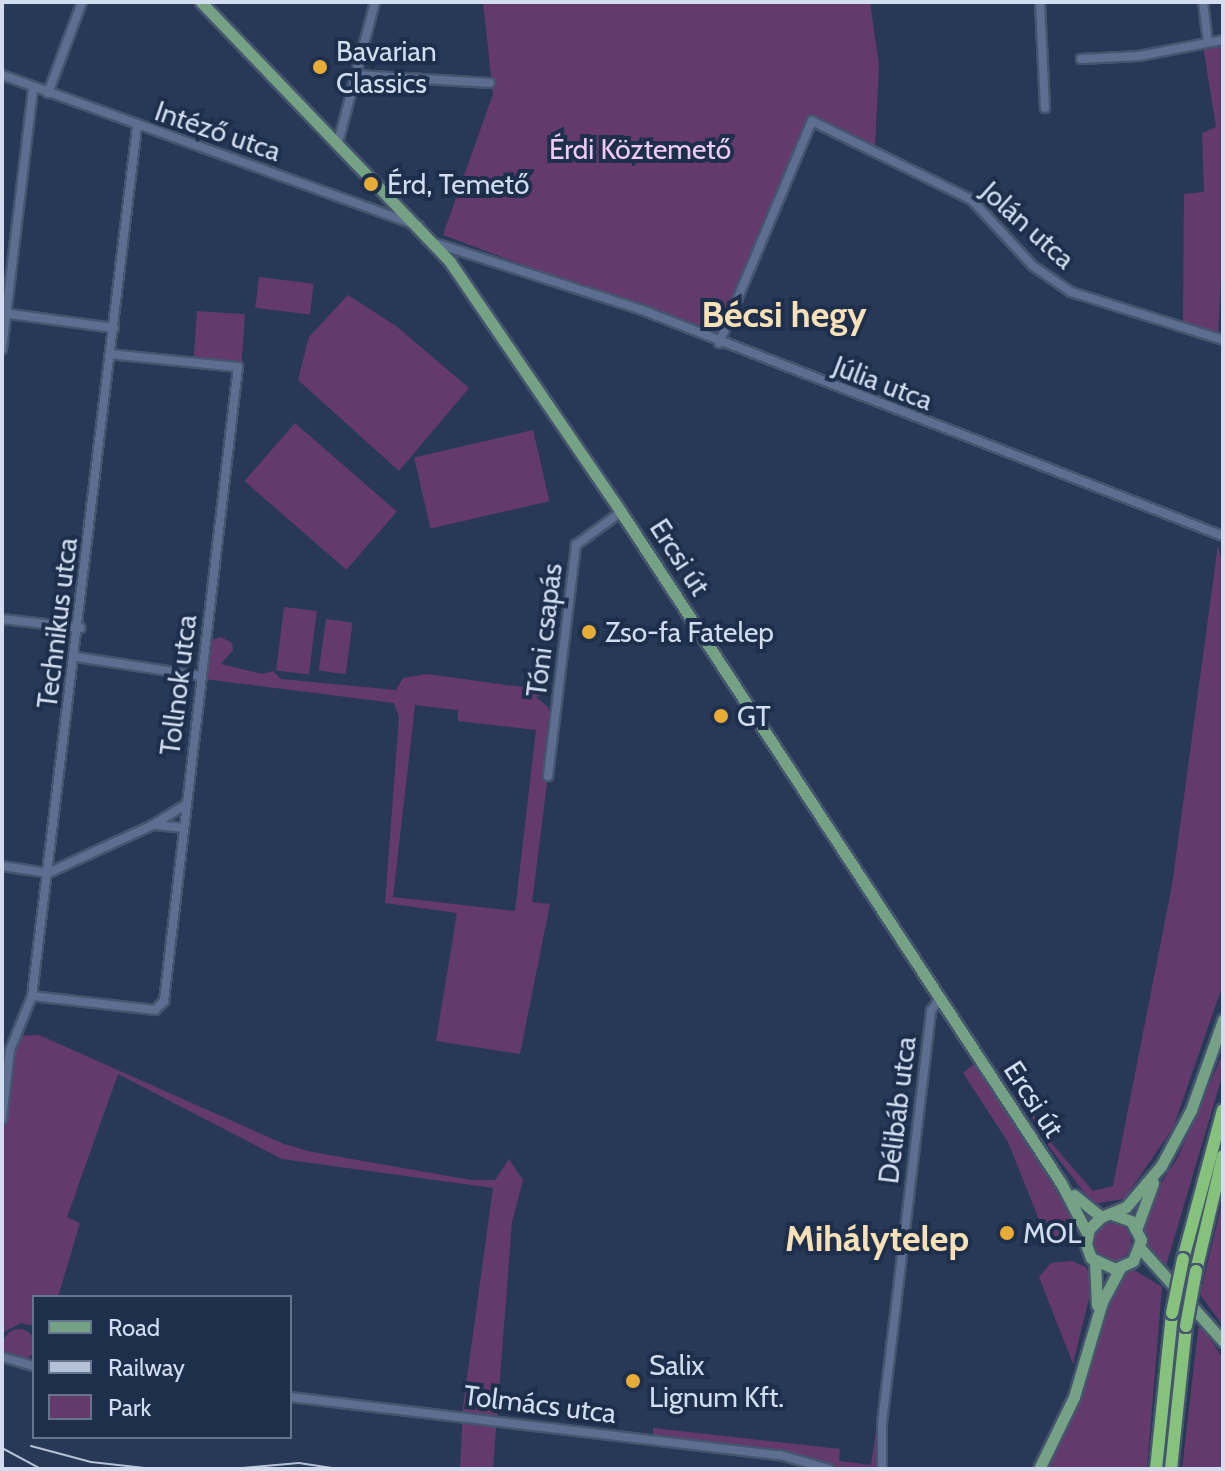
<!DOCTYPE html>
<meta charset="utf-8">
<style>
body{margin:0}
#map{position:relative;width:1225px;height:1471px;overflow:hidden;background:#283957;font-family:Cabin,sans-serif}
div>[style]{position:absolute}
.green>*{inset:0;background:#643a6c;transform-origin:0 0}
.round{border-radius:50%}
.roads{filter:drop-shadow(2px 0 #46556e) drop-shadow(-2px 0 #46556e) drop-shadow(0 2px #46556e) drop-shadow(0 -2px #46556e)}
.minor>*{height:8px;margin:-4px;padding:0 4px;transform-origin:4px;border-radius:4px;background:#5c6f91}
.major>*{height:11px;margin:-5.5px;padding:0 5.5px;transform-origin:5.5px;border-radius:5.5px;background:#75a184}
.highway>*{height:12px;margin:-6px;padding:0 6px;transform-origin:6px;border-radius:6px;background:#86c27c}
.rail>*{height:2px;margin:-1px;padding:0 1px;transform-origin:1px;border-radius:1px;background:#b5c1d6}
.bridges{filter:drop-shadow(2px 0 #46556e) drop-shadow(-2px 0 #46556e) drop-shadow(0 2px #46556e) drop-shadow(0 -2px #46556e)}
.highway-bridge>*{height:12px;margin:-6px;padding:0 6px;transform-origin:6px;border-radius:6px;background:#86c27c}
.dots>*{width:22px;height:22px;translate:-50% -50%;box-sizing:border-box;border:4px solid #1e2f4c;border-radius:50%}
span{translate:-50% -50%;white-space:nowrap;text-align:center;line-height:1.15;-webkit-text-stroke:8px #1e2f4c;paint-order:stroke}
.poi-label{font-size:28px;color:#d2ddf0}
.left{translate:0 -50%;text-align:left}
.street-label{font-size:28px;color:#d2ddf0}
.park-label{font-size:28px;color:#efcbf6}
.district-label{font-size:36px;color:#f8e0b7;font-weight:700}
.frame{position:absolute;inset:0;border:4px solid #d2ddf0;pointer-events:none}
.legend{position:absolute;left:32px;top:1295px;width:260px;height:144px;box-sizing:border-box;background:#1e2f4c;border:2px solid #66758e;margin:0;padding:10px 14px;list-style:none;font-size:24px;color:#d2ddf0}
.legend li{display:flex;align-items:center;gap:16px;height:40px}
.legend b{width:40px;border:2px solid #66758e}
</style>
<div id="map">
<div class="green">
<div style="clip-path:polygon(483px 2px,870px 2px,879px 65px,875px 145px,810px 117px,719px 338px,443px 235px,493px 94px)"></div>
<div style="clip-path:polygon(1223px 42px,1223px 234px,1218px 336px,1183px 325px,1184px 194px,1204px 192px,1202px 133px,1216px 127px,1203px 46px)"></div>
<div style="left:259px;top:277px;width:55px;height:31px;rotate:7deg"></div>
<div style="clip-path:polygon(348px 295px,396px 326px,469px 388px,399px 471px,298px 380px,309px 337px)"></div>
<div style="left:197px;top:311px;width:48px;height:49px;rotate:4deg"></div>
<div style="left:295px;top:423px;width:135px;height:77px;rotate:41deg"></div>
<div style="left:533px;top:430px;width:73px;height:122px;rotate:77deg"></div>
<div style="clip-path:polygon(1218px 545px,1223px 571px,1223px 984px,1173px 1128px,1124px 1199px,1098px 1203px,1090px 1200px,1044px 1140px,1020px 1094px,1053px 1145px,1093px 1191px,1113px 1186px,1172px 885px)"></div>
<div style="left:284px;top:607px;width:33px;height:64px;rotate:7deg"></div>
<div style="left:326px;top:619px;width:27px;height:52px;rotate:8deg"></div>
<div style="clip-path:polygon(evenodd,221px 637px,232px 643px,233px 650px,221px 664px,262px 674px,273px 671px,281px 679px,396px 690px,403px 678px,427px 674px,551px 691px,536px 697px,548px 707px,554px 727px,532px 902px,550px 904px,520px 1054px,436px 1041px,457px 913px,385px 903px,399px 717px,394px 703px,204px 679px,208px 641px,221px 637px,415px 705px,458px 710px,458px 721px,536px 730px,515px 911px,393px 897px,415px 705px)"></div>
<div style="clip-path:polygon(39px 1035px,284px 1144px,312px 1152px,471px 1180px,495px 1180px,509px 1159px,523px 1180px,512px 1222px,493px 1469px,460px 1469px,463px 1407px,493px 1188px,282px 1159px,118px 1074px,67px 1217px,80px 1223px,58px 1297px,34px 1297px,34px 1326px,21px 1323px,2px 1333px,2px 1142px,12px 1050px,16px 1036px)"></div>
<div style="clip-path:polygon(1223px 1053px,1223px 1073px,1165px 1269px,1146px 1247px,1143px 1211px,1178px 1157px)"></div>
<div style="clip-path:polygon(975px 1063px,1079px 1227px,1069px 1240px,1052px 1239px,1038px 1217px,1008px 1142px,963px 1073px)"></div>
<div style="clip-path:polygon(1223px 1199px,1223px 1326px,1200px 1294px)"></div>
<div class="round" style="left:1093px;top:1223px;width:38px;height:38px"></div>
<div style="clip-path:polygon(1072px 1261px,1086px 1267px,1093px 1282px,1073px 1364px,1039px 1277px,1051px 1263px)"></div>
<div style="clip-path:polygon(1134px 1270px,1162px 1287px,1147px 1469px,1046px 1469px,1079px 1404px,1106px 1304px,1122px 1274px)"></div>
<div style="clip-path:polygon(1199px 1322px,1223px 1359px,1223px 1469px,1182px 1469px)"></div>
<div class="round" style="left:3px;top:1329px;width:32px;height:32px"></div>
<div style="clip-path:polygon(880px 1403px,882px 1469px,829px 1469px,653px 1440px,653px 1428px,840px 1449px,839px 1461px,871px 1465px)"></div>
</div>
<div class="roads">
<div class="minor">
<div style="left:1040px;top:2px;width:106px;rotate:87.3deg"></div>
<div style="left:1203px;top:2px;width:41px;rotate:83deg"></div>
<div style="left:1081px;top:59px;width:58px;rotate:-3deg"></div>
<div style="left:1139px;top:56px;width:86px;rotate:-10.8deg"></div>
<div style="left:2px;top:75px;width:443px;rotate:19.9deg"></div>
<div style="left:357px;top:75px;width:133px;rotate:3.4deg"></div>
<div style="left:48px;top:93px;width:97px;rotate:-69.5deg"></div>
<div style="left:338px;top:143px;width:146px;rotate:-75.3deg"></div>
<div style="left:435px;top:243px;width:218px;rotate:17.9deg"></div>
<div style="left:642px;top:310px;width:623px;rotate:21.26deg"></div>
<div style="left:3px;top:313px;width:112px;rotate:7.7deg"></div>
<div style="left:719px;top:343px;width:241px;rotate:-67.3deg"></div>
<div style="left:812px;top:121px;width:178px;rotate:26.3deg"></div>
<div style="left:972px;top:200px;width:90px;rotate:47.3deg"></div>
<div style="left:1033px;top:266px;width:46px;rotate:34.4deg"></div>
<div style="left:1071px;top:292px;width:159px;rotate:17.5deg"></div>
<div style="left:2px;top:349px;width:263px;rotate:-83.2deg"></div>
<div style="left:2px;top:619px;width:79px;rotate:6.6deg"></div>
<div style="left:76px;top:657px;width:126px;rotate:8.6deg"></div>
<div style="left:548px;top:776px;width:233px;rotate:-83.1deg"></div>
<div style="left:576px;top:545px;width:56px;rotate:-36.3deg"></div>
<div style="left:184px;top:828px;width:31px;rotate:-174deg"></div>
<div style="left:153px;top:825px;width:39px;rotate:-32deg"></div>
<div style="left:2px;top:866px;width:47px;rotate:8.7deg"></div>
<div style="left:48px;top:873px;width:115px;rotate:-24.6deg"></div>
<div style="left:32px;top:996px;width:124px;rotate:6.5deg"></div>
<div style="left:155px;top:1010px;width:13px;rotate:-45deg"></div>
<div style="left:164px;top:1001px;width:638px;rotate:-83.34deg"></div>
<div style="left:238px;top:367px;width:128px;rotate:-174.2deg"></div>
<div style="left:2px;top:1119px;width:69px;rotate:-83.4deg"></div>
<div style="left:10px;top:1050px;width:58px;rotate:-67.8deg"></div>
<div style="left:32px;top:996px;width:875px;rotate:-83.11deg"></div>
<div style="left:2px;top:1357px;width:33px;rotate:16deg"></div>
<div style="left:290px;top:1397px;width:493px;rotate:6.8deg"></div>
<div style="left:780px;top:1455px;width:51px;rotate:15.9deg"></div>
<div style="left:882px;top:1469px;width:46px;rotate:-90deg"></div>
<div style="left:882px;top:1423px;width:415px;rotate:-83.2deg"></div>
<div style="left:931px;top:1011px;width:16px;rotate:-55deg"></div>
</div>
<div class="major">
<div style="left:201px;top:2px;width:360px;rotate:46.2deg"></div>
<div style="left:450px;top:262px;width:303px;rotate:55.6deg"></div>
<div style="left:621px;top:512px;width:802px;rotate:56.75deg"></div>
<div style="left:1061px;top:1183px;width:56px;rotate:62.5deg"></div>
<div style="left:1074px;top:1195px;width:35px;rotate:39deg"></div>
<div style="left:1112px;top:1214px;width:20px;rotate:20deg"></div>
<div style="left:1131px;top:1221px;width:21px;rotate:62deg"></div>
<div style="left:1141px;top:1240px;width:22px;rotate:111deg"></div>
<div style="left:1133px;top:1261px;width:20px;rotate:156deg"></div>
<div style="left:1115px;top:1269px;width:26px;rotate:-155deg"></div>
<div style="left:1091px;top:1258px;width:15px;rotate:-110deg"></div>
<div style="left:1086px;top:1244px;width:15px;rotate:-79deg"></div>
<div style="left:1089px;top:1229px;width:17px;rotate:-45deg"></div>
<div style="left:1101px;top:1217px;width:27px;rotate:-22deg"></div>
<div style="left:1126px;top:1207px;width:54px;rotate:-49.5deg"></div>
<div style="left:1161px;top:1166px;width:64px;rotate:-61.8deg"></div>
<div style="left:1191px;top:1110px;width:96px;rotate:-70.4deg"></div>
<div style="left:1137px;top:1227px;width:47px;rotate:-70deg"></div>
<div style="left:1140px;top:1248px;width:125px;rotate:48.3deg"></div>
<div style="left:1095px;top:1262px;width:43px;rotate:87.3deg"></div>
<div style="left:1039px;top:1469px;width:80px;rotate:-64.1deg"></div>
<div style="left:1074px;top:1397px;width:99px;rotate:-73.6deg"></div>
<div style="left:1102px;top:1302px;width:38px;rotate:-62deg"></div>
</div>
<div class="highway">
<div style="left:1183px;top:1259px;width:154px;rotate:-75deg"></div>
<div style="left:1196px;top:1271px;width:118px;rotate:-76.8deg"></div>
<div style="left:1156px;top:1469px;width:157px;rotate:-84.1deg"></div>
<div style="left:1171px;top:1469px;width:144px;rotate:-84deg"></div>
</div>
</div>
<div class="rail">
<div style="left:31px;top:1446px;width:62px;rotate:14.9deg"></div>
<div style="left:91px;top:1462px;width:63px;rotate:6.3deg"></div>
<div style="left:2px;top:1448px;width:44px;rotate:28.3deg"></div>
<div style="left:231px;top:1469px;width:68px;rotate:-5deg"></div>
<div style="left:299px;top:1463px;width:40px;rotate:8.5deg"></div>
</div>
<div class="bridges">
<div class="highway-bridge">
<div style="left:1172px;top:1313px;width:55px;rotate:-78.5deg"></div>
<div style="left:1186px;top:1326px;width:56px;rotate:-79.7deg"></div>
</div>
</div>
<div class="dots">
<div style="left:320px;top:67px;background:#e6ac36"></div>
<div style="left:371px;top:184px;background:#e6ac36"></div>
<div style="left:589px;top:632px;background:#e6ac36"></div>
<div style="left:721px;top:716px;background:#e6ac36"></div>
<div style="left:1007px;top:1233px;background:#e6ac36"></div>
<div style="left:633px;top:1381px;background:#e6ac36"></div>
</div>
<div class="poi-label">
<span class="left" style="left:336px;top:67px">Bavarian<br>Classics</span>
<span class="left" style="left:387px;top:184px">Érd, Temető</span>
<span class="left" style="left:605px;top:632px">Zso-fa Fatelep</span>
<span class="left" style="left:737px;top:716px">GT</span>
<span class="left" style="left:1023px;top:1233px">MOL</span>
<span class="left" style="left:649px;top:1381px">Salix<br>Lignum Kft.</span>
</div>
<div class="street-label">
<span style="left:218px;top:131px;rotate:19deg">Intéző utca</span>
<span style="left:1028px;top:225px;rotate:42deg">Jolán utca</span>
<span style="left:883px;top:383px;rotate:21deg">Júlia utca</span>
<span style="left:680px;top:557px;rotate:57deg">Ercsi út</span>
<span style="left:57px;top:623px;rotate:-83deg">Technikus utca</span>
<span style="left:544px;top:630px;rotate:-83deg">Tóni csapás</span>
<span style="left:178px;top:685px;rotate:-83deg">Tollnok utca</span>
<span style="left:1034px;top:1099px;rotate:57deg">Ercsi út</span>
<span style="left:897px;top:1110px;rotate:-83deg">Délibáb utca</span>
<span style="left:540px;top:1404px;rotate:7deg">Tolmács utca</span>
</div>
<div class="park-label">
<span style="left:640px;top:149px">Érdi Köztemető</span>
</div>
<div class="district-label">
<span style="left:784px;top:315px">Bécsi hegy</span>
<span style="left:877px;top:1239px">Mihálytelep</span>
</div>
<div class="frame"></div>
<ul class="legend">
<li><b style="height:10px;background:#75a184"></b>Road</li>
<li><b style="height:10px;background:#b5c1d6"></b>Railway</li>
<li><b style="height:22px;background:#643a6c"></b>Park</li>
</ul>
</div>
